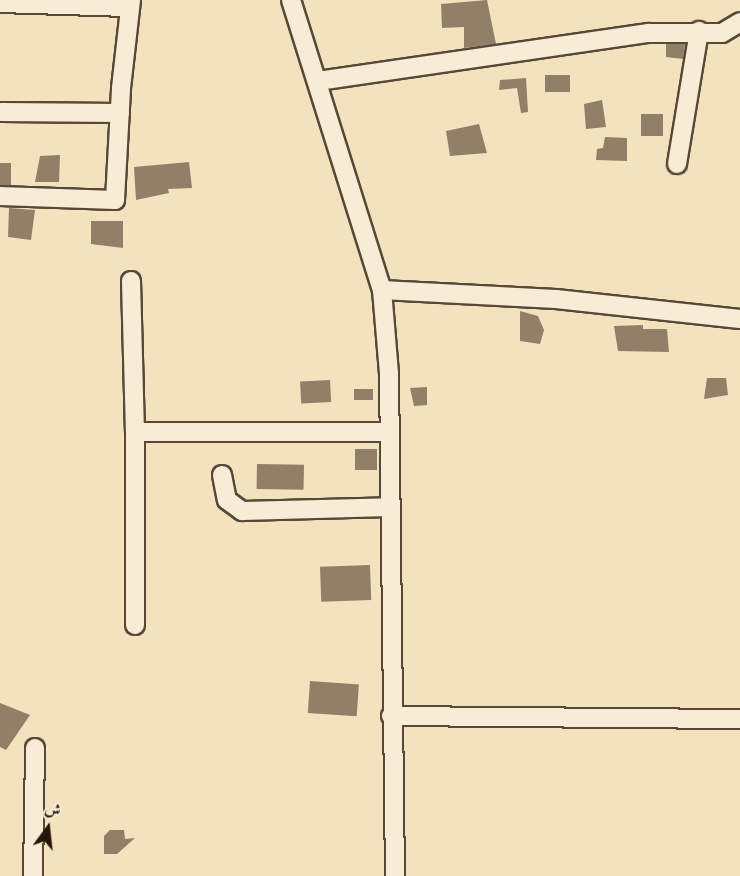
<!DOCTYPE html>
<meta charset="utf-8">
<style>
body{margin:0}
#map{position:relative;width:740px;height:876px;overflow:hidden;background:#f2e2be;font-family:"Old Standard TT",Amiri,serif}
div>[style]{position:absolute}
.building>*{inset:0;background:#908068;transform-origin:0 0}
.roads{filter:drop-shadow(2px 0 #594837) drop-shadow(-2px 0 #594837) drop-shadow(0 2px #594837) drop-shadow(0 -2px #594837)}
.minor>*{height:18px;margin:-9px;padding:0 9px;transform-origin:9px;border-radius:9px;background:#f7ecd5}
span{translate:-50% -50%;white-space:nowrap;text-align:center;line-height:1.15;-webkit-text-stroke:4.5px #f7ecd5;paint-order:stroke}
.north{position:absolute;left:18px;top:798px;width:60px;height:60px;-webkit-text-stroke:4px #f7ecd5;paint-order:stroke;rotate:15deg;font-size:16px;font-weight:700;line-height:24px;text-align:center;color:#26150a}
.north::after{content:'';display:block;margin:auto;width:21px;height:27px;background:#26150a;clip-path:polygon(50% 0,100% 100%,50% 72%,0 100%)}
</style>
<div id="map">
<div class="building">
<div style="clip-path:polygon(487px 0,496px 44px,464px 48px,464px 27px,442px 28px,441px 4px)"></div>
<div style="clip-path:polygon(666px 44px,685px 44px,683px 59px,666px 57px)"></div>
<div style="left:545px;top:75px;width:25px;height:17px"></div>
<div style="clip-path:polygon(526px 78px,528px 112px,521px 113px,517px 88px,499px 90px,500px 80px)"></div>
<div style="clip-path:polygon(602px 100px,606px 127px,586px 129px,584px 104px)"></div>
<div style="left:641px;top:114px;width:22px;height:22px"></div>
<div style="clip-path:polygon(479px 124px,487px 153px,450px 156px,446px 131px)"></div>
<div style="clip-path:polygon(605px 137px,627px 138px,627px 161px,596px 160px,597px 149px,603px 148px)"></div>
<div style="clip-path:polygon(60px 155px,59px 182px,35px 182px,40px 156px)"></div>
<div style="clip-path:polygon(189px 162px,192px 188px,168px 189px,169px 193px,136px 200px,134px 167px)"></div>
<div style="left:0;top:163px;width:11px;height:22px"></div>
<div style="clip-path:polygon(9px 208px,35px 210px,31px 240px,8px 237px)"></div>
<div style="clip-path:polygon(91px 221px,123px 221px,123px 248px,91px 244px)"></div>
<div style="clip-path:polygon(520px 311px,538px 316px,544px 330px,540px 344px,520px 341px)"></div>
<div style="clip-path:polygon(643px 325px,643px 329px,667px 329px,669px 352px,618px 351px,614px 326px)"></div>
<div style="clip-path:polygon(707px 378px,726px 378px,728px 395px,704px 399px)"></div>
<div style="left:330px;top:380px;width:22px;height:30px;rotate:87deg"></div>
<div style="clip-path:polygon(427px 387px,427px 405px,414px 406px,410px 388px)"></div>
<div style="left:354px;top:389px;width:19px;height:11px"></div>
<div style="left:355px;top:449px;width:22px;height:21px"></div>
<div style="left:257px;top:464px;width:47px;height:25px;rotate:1deg"></div>
<div style="left:370px;top:565px;width:35px;height:50px;rotate:88deg"></div>
<div style="left:310px;top:681px;width:49px;height:32px;rotate:4deg"></div>
<div style="clip-path:polygon(0 703px,30px 715px,6px 750px,0 747px)"></div>
<div style="clip-path:polygon(110px 830px,124px 830px,125px 839px,135px 838px,117px 854px,104px 854px,104px 836px)"></div>
</div>
<div class="roads">
<div class="minor">
<div style="left:291px;top:0;width:304px;rotate:72.6deg"></div>
<div style="left:382px;top:290px;width:83px;rotate:85.2deg"></div>
<div style="left:389px;top:373px;width:503px;rotate:89.32deg"></div>
<div style="left:0;top:3px;width:130px;rotate:1.8deg"></div>
<div style="left:318px;top:81px;width:334px;rotate:-8.3deg"></div>
<div style="left:649px;top:33px;width:73px"></div>
<div style="left:722px;top:33px;width:21px;rotate:-31deg"></div>
<div style="left:1px;top:112px;width:119px;rotate:0.5deg"></div>
<div style="left:677px;top:164px;width:135px;rotate:-80.6deg"></div>
<div style="left:0;top:196px;width:115px;rotate:2deg"></div>
<div style="left:115px;top:200px;width:112px;rotate:-86.9deg"></div>
<div style="left:121px;top:88px;width:89px;rotate:-83.5deg"></div>
<div style="left:131px;top:281px;width:151px;rotate:88.5deg"></div>
<div style="left:135px;top:432px;width:254px"></div>
<div style="left:382px;top:290px;width:174px;rotate:3deg"></div>
<div style="left:556px;top:299px;width:185px;rotate:6.2deg"></div>
<div style="left:135px;top:432px;width:193px;rotate:90deg"></div>
<div style="left:222px;top:475px;width:25px;rotate:79deg"></div>
<div style="left:227px;top:500px;width:19px;rotate:36deg"></div>
<div style="left:242px;top:511px;width:148px;rotate:-1.5deg"></div>
<div style="left:391px;top:716px;width:349px;rotate:0.5deg"></div>
<div style="left:33px;top:876px;width:128px;rotate:-89.1deg"></div>
</div>
</div>
<div class="north">ش</div>
</div>
